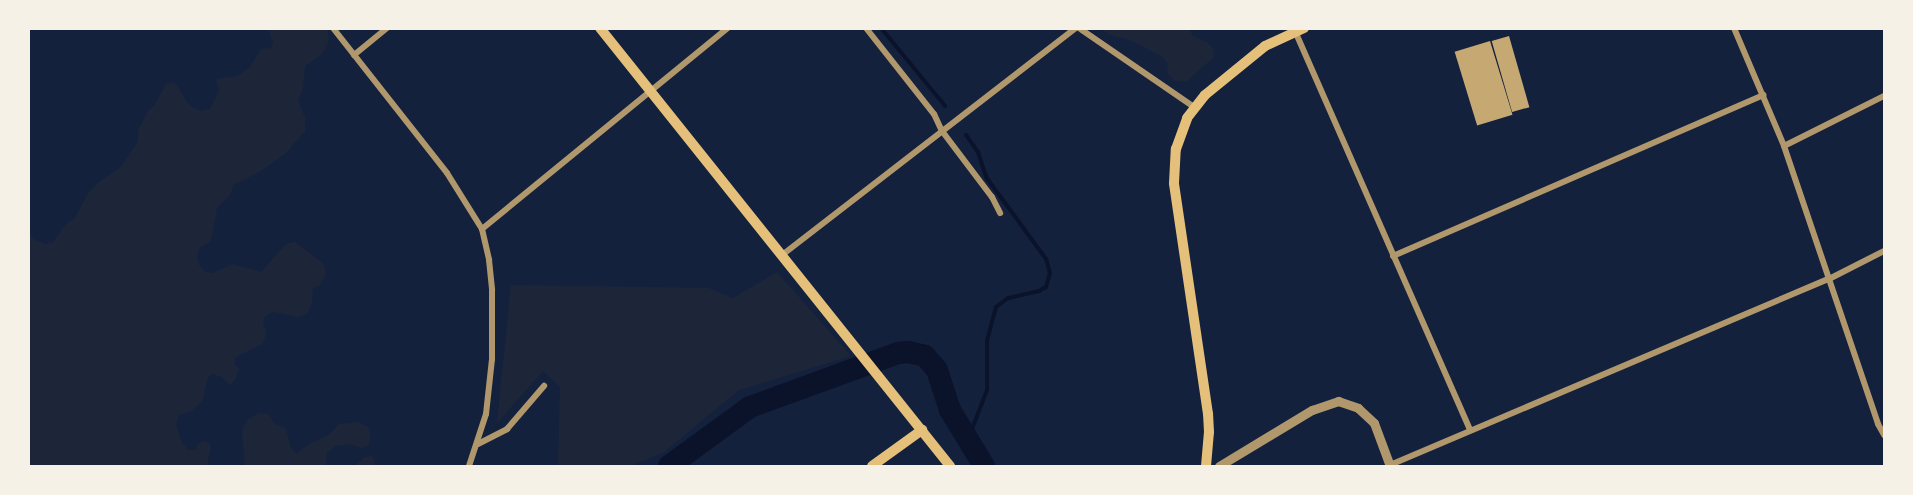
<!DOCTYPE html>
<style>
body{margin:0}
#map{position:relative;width:1913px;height:495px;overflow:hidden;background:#14213d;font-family:"IBM Plex Sans",sans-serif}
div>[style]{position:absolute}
.green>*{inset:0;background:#1d2539}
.stream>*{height:4px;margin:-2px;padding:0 2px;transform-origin:2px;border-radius:2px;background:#0b132b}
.river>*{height:22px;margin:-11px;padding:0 11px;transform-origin:11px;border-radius:11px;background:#0b132b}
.building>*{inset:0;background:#c6a872;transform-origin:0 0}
.minor>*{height:6px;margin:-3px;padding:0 3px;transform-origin:3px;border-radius:3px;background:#b1986c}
.tertiary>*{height:9px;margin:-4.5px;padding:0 4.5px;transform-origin:4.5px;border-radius:4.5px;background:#b1986c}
.secondary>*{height:10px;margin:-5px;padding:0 5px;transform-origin:5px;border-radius:5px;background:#e5c07b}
span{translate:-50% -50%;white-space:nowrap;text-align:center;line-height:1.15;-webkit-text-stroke:6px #f6f1e7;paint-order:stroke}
.frame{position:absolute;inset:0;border:30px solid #f6f1e7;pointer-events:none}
</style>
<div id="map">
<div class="green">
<div style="clip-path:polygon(268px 29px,328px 29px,329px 41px,322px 54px,305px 66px,303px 87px,298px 101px,305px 117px,305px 131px,286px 153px,261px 171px,234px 185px,230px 195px,217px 208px,211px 241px,200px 247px,197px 256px,199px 265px,206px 272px,213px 273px,232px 264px,261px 272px,286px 244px,295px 242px,324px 264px,326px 274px,320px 285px,313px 288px,312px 303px,307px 314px,299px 317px,273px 312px,265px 316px,263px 323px,267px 333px,262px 344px,236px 357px,234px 363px,239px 369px,235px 380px,230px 385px,221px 377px,212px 374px,208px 377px,202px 402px,190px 412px,179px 415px,176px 424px,182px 443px,188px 450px,195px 450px,199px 443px,206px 441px,211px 445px,207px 466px,29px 466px,29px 232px,33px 239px,45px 244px,53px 242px,66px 224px,75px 218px,88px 193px,99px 182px,121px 167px,137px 143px,139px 128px,148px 111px,154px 106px,166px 84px,171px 82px,176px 84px,189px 105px,201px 111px,210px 109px,219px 91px,216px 79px,237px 76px,250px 67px,261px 49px,271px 48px,273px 42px)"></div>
<div style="clip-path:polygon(1101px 29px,1189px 29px,1193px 36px,1207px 42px,1214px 50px,1213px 58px,1187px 81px,1175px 81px,1168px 74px,1167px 62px,1161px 56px,1128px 39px,1113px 36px)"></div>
<div style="clip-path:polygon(777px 272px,851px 356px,739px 390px,664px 452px,631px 466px,558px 466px,560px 387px,543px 371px,497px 423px,511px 285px,709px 288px,733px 298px)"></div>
<div style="clip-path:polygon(259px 413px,268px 414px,274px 423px,286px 429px,291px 447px,296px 454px,311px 443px,330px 434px,339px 424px,358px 422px,368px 427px,371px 437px,368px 446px,362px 448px,349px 444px,336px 446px,327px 453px,326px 466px,245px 466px,242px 431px,247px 420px)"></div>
<div style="clip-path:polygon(372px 456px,375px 461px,374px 466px,347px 466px,356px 465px,365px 457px)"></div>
</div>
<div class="stream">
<div style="left:881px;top:28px;width:101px;rotate:50.6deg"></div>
<div style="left:966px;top:135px;width:21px;rotate:55deg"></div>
<div style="left:978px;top:152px;width:26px;rotate:72deg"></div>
<div style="left:986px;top:177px;width:102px;rotate:53.8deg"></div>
<div style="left:1046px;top:259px;width:15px;rotate:74deg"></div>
<div style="left:1050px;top:273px;width:15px;rotate:106deg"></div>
<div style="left:1046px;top:287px;width:8px;rotate:150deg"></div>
<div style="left:1039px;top:291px;width:32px;rotate:167deg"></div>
<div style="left:1008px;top:298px;width:15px;rotate:143deg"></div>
<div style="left:996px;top:307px;width:34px;rotate:105deg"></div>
<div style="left:987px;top:340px;width:50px;rotate:90deg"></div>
<div style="left:987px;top:390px;width:42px;rotate:111deg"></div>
<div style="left:972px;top:429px;width:15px;rotate:98deg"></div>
</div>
<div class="river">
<div style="left:669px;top:466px;width:100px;rotate:-36.1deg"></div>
<div style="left:750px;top:407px;width:158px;rotate:-20deg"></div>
<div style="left:898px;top:353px;width:10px;rotate:-6deg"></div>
<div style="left:908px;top:352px;width:17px;rotate:13deg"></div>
<div style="left:925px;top:356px;width:18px;rotate:49deg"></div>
<div style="left:937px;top:370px;width:42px;rotate:72deg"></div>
<div style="left:950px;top:410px;width:66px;rotate:58.7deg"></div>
</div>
<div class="building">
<div style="left:1509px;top:36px;width:74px;height:18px;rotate:74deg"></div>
<div style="left:1490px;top:41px;width:77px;height:37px;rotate:73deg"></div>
</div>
<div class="minor">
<div style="left:333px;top:28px;width:184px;rotate:51.8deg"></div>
<div style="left:447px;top:173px;width:66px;rotate:58deg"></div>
<div style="left:482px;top:229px;width:32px;rotate:77deg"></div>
<div style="left:489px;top:260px;width:30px;rotate:84deg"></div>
<div style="left:492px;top:290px;width:69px;rotate:90deg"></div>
<div style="left:492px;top:359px;width:55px;rotate:96.2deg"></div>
<div style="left:486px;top:414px;width:55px;rotate:108.1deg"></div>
<div style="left:866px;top:28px;width:110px;rotate:51.7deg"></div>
<div style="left:934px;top:114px;width:19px;rotate:65deg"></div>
<div style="left:942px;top:131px;width:83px;rotate:52.9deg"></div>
<div style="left:992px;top:197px;width:18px;rotate:63deg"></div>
<div style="left:1079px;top:28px;width:140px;rotate:34.5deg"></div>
<div style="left:1734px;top:28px;width:128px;rotate:67deg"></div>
<div style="left:1784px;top:146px;width:293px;rotate:71.3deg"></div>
<div style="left:1878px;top:424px;width:13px;rotate:61deg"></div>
<div style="left:1295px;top:31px;width:436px;rotate:66.3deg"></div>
<div style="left:354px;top:55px;width:43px;rotate:-39.3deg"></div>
<div style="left:1784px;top:146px;width:112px;rotate:-26.6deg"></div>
<div style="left:482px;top:229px;width:318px;rotate:-39.3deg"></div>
<div style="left:782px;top:255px;width:371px;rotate:-37.7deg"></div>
<div style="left:1393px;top:256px;width:404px;rotate:-23.5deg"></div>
<div style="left:478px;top:444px;width:33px;rotate:-27deg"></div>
<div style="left:507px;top:429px;width:57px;rotate:-49.3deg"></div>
<div style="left:1390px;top:465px;width:477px;rotate:-23deg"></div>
<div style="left:1829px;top:279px;width:62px;rotate:-27deg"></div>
</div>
<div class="tertiary">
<div style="left:1219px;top:466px;width:109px;rotate:-31.1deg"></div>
<div style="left:1312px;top:410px;width:28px;rotate:-19deg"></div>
<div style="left:1338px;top:401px;width:21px;rotate:19deg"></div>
<div style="left:1358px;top:408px;width:22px;rotate:43deg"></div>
<div style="left:1374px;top:423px;width:46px;rotate:69.6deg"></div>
</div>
<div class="secondary">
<div style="left:600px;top:28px;width:561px;rotate:51.37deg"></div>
<div style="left:872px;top:466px;width:62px;rotate:-35.8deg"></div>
<div style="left:1206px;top:466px;width:34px;rotate:-85deg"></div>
<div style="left:1209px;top:432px;width:18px;rotate:-93deg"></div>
<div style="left:1208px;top:414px;width:233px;rotate:-98.4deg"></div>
<div style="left:1174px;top:183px;width:34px;rotate:-87deg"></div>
<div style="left:1176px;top:149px;width:33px;rotate:-70deg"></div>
<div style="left:1187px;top:118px;width:29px;rotate:-52deg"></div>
<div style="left:1205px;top:95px;width:77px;rotate:-39.2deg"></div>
<div style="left:1265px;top:46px;width:43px;rotate:-24.8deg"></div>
</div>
<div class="frame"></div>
</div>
